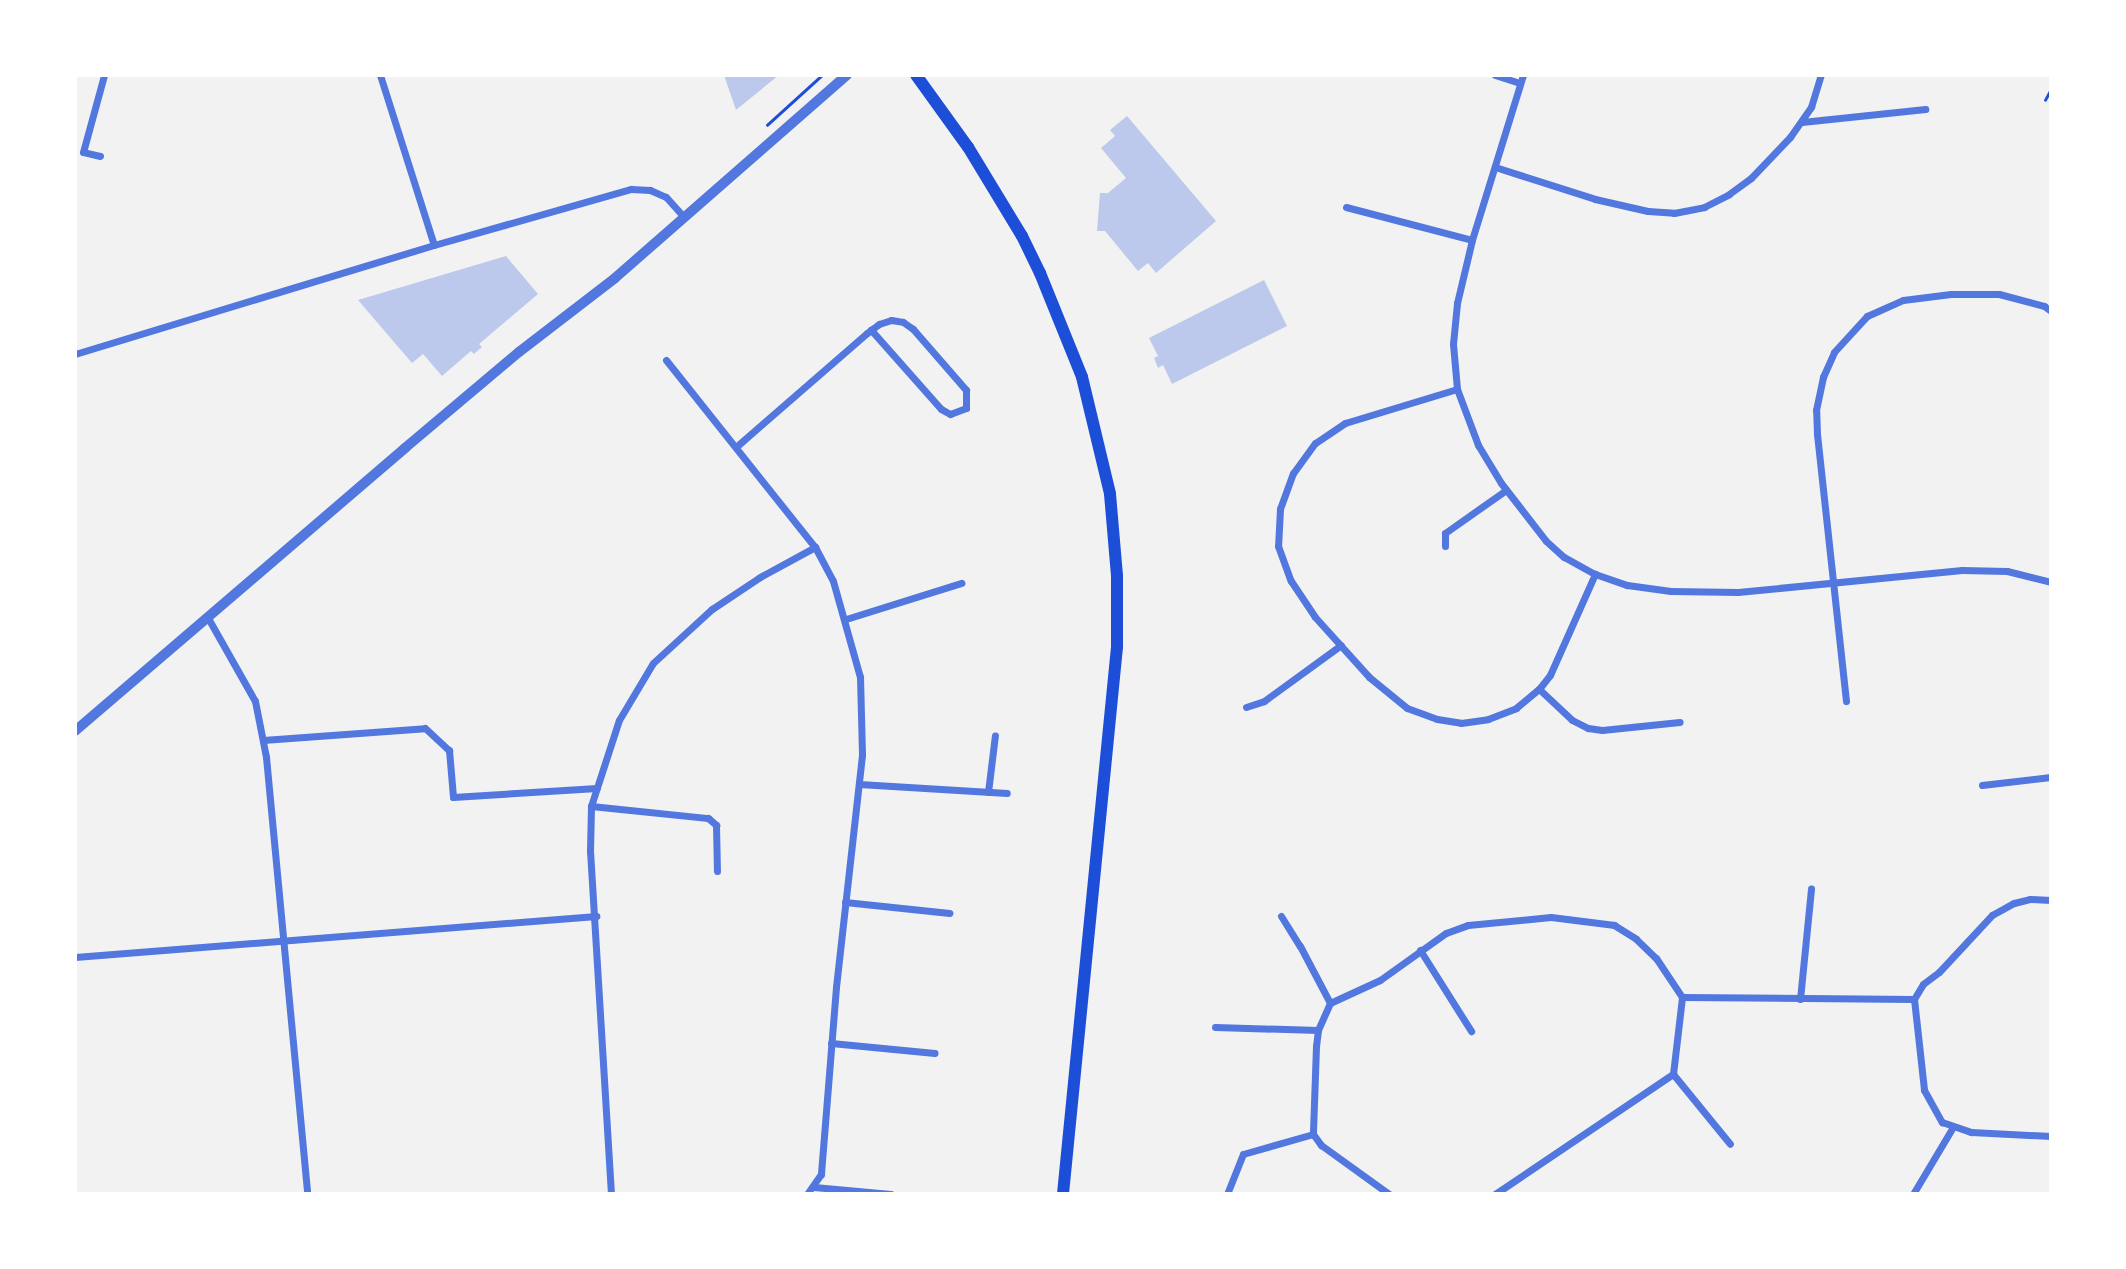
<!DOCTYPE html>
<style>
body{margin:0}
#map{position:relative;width:2126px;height:1269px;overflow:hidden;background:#f2f2f2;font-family:Manrope,sans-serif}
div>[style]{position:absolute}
.building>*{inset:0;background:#bdc9ec}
.path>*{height:2.5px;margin:-1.25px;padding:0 1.25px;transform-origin:1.25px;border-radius:1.25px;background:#1d4ed8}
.minor>*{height:7px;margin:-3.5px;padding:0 3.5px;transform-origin:3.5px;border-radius:3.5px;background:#5277de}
.tertiary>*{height:10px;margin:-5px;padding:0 5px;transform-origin:5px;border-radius:5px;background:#5277de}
.secondary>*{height:12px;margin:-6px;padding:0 6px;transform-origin:6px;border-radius:6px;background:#1d4ed8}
span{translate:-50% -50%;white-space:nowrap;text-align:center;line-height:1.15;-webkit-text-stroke:6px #fff;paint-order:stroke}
.frame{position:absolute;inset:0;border:77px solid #fff;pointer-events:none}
</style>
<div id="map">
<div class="building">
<div style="clip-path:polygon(724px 75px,779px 75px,736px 110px)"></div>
<div style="clip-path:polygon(1127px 116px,1216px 221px,1156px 273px,1148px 263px,1138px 271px,1105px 231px,1097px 231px,1100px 193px,1108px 193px,1126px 178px,1101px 148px,1115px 136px,1110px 130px)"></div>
<div style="clip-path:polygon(506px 256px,538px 294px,479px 344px,482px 347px,474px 354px,471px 351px,442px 376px,423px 354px,412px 363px,358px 300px)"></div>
<div style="clip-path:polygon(1264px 280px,1287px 326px,1172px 384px,1163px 365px,1158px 368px,1154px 358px,1158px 356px,1149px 338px)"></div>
</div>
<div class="path">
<div style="left:2045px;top:100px;width:13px;rotate:-61deg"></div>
<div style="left:767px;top:125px;width:74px;rotate:-42.3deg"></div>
</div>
<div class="minor">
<div style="left:380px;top:75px;width:178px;rotate:72.4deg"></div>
<div style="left:1495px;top:75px;width:26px;rotate:18deg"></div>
<div style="left:1523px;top:75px;width:173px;rotate:107.2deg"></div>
<div style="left:1472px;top:240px;width:65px;rotate:103.4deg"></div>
<div style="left:1457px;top:303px;width:41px;rotate:95.6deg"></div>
<div style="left:1453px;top:344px;width:45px;rotate:84.9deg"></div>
<div style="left:1457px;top:389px;width:60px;rotate:69.4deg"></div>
<div style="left:1478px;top:445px;width:44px;rotate:58.8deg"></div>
<div style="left:1501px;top:483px;width:73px;rotate:52.2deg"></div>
<div style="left:1546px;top:541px;width:24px;rotate:42deg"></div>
<div style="left:1564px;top:557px;width:35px;rotate:29deg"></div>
<div style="left:1595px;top:574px;width:34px;rotate:19deg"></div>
<div style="left:1627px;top:585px;width:44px;rotate:7.8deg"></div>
<div style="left:1671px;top:591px;width:67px;rotate:0.9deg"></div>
<div style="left:1738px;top:592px;width:225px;rotate:-5.6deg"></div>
<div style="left:1962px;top:570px;width:45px;rotate:1.3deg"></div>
<div style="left:2007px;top:571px;width:45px;rotate:14deg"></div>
<div style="left:1802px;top:122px;width:124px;rotate:-6deg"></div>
<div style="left:100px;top:156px;width:17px;rotate:-167deg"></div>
<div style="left:83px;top:152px;width:80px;rotate:-74.7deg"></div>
<div style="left:1495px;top:167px;width:105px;rotate:17.7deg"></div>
<div style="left:1595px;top:199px;width:54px;rotate:12.8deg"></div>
<div style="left:1648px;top:211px;width:26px;rotate:4deg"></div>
<div style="left:1674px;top:213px;width:31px;rotate:-11deg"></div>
<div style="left:1704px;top:207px;width:28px;rotate:-27deg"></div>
<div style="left:1729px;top:194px;width:27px;rotate:-36deg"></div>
<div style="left:1751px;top:178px;width:57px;rotate:-46.4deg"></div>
<div style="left:1790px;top:137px;width:37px;rotate:-55deg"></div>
<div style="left:1811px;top:107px;width:34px;rotate:-73deg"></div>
<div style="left:1346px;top:207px;width:130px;rotate:14.7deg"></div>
<div style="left:75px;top:354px;width:375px;rotate:-16.9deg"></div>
<div style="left:434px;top:245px;width:205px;rotate:-15.9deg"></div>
<div style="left:631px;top:189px;width:19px;rotate:3deg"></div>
<div style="left:650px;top:190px;width:17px;rotate:24deg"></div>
<div style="left:666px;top:197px;width:27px;rotate:48deg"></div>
<div style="left:666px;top:360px;width:239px;rotate:51.5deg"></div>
<div style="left:815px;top:547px;width:38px;rotate:62deg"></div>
<div style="left:833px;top:581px;width:100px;rotate:74.3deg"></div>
<div style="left:860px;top:677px;width:78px;rotate:88.5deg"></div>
<div style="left:862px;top:755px;width:233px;rotate:96.4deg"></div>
<div style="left:836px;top:987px;width:188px;rotate:94.6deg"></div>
<div style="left:821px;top:1174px;width:24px;rotate:125deg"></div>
<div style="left:1457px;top:389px;width:117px;rotate:163.1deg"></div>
<div style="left:1345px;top:423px;width:36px;rotate:146deg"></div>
<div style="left:1315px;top:443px;width:37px;rotate:126deg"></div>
<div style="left:1293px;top:473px;width:38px;rotate:110deg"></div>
<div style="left:1280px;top:509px;width:37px;rotate:93deg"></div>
<div style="left:1278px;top:546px;width:37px;rotate:70deg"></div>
<div style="left:1291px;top:581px;width:43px;rotate:56.3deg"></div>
<div style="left:1315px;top:617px;width:81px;rotate:48deg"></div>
<div style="left:1369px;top:677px;width:49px;rotate:39.2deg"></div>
<div style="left:1407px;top:708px;width:32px;rotate:20deg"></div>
<div style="left:1437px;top:719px;width:24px;rotate:9deg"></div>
<div style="left:1461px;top:723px;width:27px;rotate:-8deg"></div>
<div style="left:1488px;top:719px;width:30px;rotate:-21deg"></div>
<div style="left:1516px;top:708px;width:30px;rotate:-40deg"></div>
<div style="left:1539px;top:689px;width:18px;rotate:-52deg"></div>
<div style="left:1550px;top:675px;width:111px;rotate:-66deg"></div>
<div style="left:737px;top:446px;width:172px;rotate:-41deg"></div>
<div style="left:867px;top:333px;width:15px;rotate:-37deg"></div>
<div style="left:879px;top:324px;width:13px;rotate:-18deg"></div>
<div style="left:891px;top:320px;width:12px;rotate:9deg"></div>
<div style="left:903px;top:322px;width:12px;rotate:35deg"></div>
<div style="left:913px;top:329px;width:81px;rotate:49deg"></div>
<div style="left:966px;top:390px;width:18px;rotate:90deg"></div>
<div style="left:966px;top:408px;width:17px;rotate:159deg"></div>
<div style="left:950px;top:414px;width:10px;rotate:-151deg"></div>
<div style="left:941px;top:409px;width:106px;rotate:-131.5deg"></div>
<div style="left:1445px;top:546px;width:13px;rotate:-90deg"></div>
<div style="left:1445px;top:533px;width:75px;rotate:-35.2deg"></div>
<div style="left:208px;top:618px;width:95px;rotate:60.5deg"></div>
<div style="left:255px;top:701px;width:57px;rotate:78.9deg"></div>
<div style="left:266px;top:757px;width:439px;rotate:84.6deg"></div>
<div style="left:846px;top:619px;width:121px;rotate:-17.4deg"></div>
<div style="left:1539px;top:689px;width:45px;rotate:43.2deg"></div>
<div style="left:1572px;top:720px;width:18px;rotate:27deg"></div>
<div style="left:1588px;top:728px;width:14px;rotate:8deg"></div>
<div style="left:1602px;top:730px;width:78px;rotate:-5.9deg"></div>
<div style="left:1846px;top:701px;width:269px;rotate:-96.2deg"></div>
<div style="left:1817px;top:434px;width:24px;rotate:-92deg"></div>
<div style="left:1816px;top:410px;width:34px;rotate:-78deg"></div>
<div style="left:1823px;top:377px;width:27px;rotate:-66deg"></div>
<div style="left:1834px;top:352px;width:49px;rotate:-47.5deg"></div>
<div style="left:1867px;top:316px;width:39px;rotate:-24deg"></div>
<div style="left:1903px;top:300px;width:48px;rotate:-7.1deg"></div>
<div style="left:1951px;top:294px;width:48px"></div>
<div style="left:1999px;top:294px;width:47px;rotate:14.9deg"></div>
<div style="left:2044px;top:306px;width:9px;rotate:36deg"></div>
<div style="left:1246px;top:707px;width:19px;rotate:-18deg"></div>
<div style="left:1264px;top:701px;width:95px;rotate:-36deg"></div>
<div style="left:263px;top:740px;width:162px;rotate:-4.2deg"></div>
<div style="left:425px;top:728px;width:33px;rotate:43deg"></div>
<div style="left:449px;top:750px;width:47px;rotate:85.1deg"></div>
<div style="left:453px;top:797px;width:144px;rotate:-3.6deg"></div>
<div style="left:859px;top:784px;width:148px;rotate:3.5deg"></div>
<div style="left:1982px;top:785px;width:69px;rotate:-6.6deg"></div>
<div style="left:988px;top:792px;width:57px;rotate:-83deg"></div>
<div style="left:591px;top:806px;width:118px;rotate:5.9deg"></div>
<div style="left:708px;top:818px;width:11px;rotate:41deg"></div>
<div style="left:716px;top:825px;width:46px;rotate:88.8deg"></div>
<div style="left:845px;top:902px;width:105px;rotate:6deg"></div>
<div style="left:1281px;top:916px;width:36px;rotate:58deg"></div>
<div style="left:1300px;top:946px;width:64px;rotate:62.2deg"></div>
<div style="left:1330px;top:1003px;width:55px;rotate:-24.7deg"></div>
<div style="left:1380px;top:980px;width:81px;rotate:-35.5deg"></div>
<div style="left:1446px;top:933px;width:23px;rotate:-20deg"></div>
<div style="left:1468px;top:925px;width:83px;rotate:-5.5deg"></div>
<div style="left:1551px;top:917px;width:64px;rotate:7.2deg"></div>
<div style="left:1614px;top:925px;width:26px;rotate:32deg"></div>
<div style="left:1636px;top:939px;width:28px;rotate:44deg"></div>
<div style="left:1656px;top:958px;width:47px;rotate:56.3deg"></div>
<div style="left:1682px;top:997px;width:232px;rotate:0.5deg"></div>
<div style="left:1914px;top:999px;width:17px;rotate:-59deg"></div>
<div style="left:1923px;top:984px;width:20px;rotate:-37deg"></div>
<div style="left:1939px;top:972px;width:78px;rotate:-47.1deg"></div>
<div style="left:1992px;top:915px;width:25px;rotate:-29deg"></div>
<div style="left:2014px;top:903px;width:16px;rotate:-14deg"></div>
<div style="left:2030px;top:899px;width:21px;rotate:3deg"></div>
<div style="left:1420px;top:950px;width:96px;rotate:57.8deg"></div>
<div style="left:75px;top:957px;width:523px;rotate:-4.5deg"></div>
<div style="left:1800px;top:999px;width:111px;rotate:-84.3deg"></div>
<div style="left:1914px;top:999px;width:92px;rotate:83.7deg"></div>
<div style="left:1924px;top:1090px;width:37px;rotate:61deg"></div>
<div style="left:1942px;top:1122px;width:31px;rotate:19deg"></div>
<div style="left:1971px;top:1132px;width:80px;rotate:2.9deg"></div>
<div style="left:1330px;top:1003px;width:30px;rotate:114deg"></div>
<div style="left:1318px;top:1030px;width:16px;rotate:97deg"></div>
<div style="left:1316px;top:1046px;width:88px;rotate:92deg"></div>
<div style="left:1313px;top:1134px;width:14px;rotate:54deg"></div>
<div style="left:1321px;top:1145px;width:84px;rotate:35.8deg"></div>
<div style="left:1215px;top:1027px;width:103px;rotate:1.7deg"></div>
<div style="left:831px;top:1043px;width:104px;rotate:5.5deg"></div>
<div style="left:1673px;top:1074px;width:90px;rotate:50.8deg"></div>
<div style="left:814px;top:1187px;width:77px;rotate:5.2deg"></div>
<div style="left:611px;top:1194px;width:344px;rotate:-93.5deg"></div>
<div style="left:590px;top:851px;width:45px;rotate:-88.7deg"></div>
<div style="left:591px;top:806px;width:90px;rotate:-72deg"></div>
<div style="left:619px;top:720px;width:66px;rotate:-59.2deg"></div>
<div style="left:653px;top:663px;width:80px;rotate:-42.5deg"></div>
<div style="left:712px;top:609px;width:58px;rotate:-33.7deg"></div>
<div style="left:760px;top:577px;width:63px;rotate:-28.6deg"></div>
<div style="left:1227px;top:1194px;width:43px;rotate:-68.2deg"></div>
<div style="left:1243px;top:1154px;width:73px;rotate:-15.9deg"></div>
<div style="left:1495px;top:1194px;width:215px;rotate:-34deg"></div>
<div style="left:1673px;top:1074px;width:78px;rotate:-83.3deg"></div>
<div style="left:1913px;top:1194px;width:78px;rotate:-59.2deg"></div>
</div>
<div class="tertiary">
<div style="left:75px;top:731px;width:435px;rotate:-40.6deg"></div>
<div style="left:405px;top:448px;width:149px;rotate:-40.1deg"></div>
<div style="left:519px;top:352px;width:121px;rotate:-37.6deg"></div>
<div style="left:615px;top:278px;width:308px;rotate:-41.2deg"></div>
</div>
<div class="secondary">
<div style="left:916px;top:75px;width:89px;rotate:54.2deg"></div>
<div style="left:968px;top:147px;width:104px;rotate:58.8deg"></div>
<div style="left:1022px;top:236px;width:41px;rotate:64.1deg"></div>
<div style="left:1040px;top:273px;width:112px;rotate:68deg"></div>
<div style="left:1082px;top:377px;width:120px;rotate:76.5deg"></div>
<div style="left:1110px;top:494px;width:82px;rotate:85.1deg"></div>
<div style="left:1117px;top:576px;width:71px;rotate:90deg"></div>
<div style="left:1117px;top:647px;width:550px;rotate:95.64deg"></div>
</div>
<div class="frame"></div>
</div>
